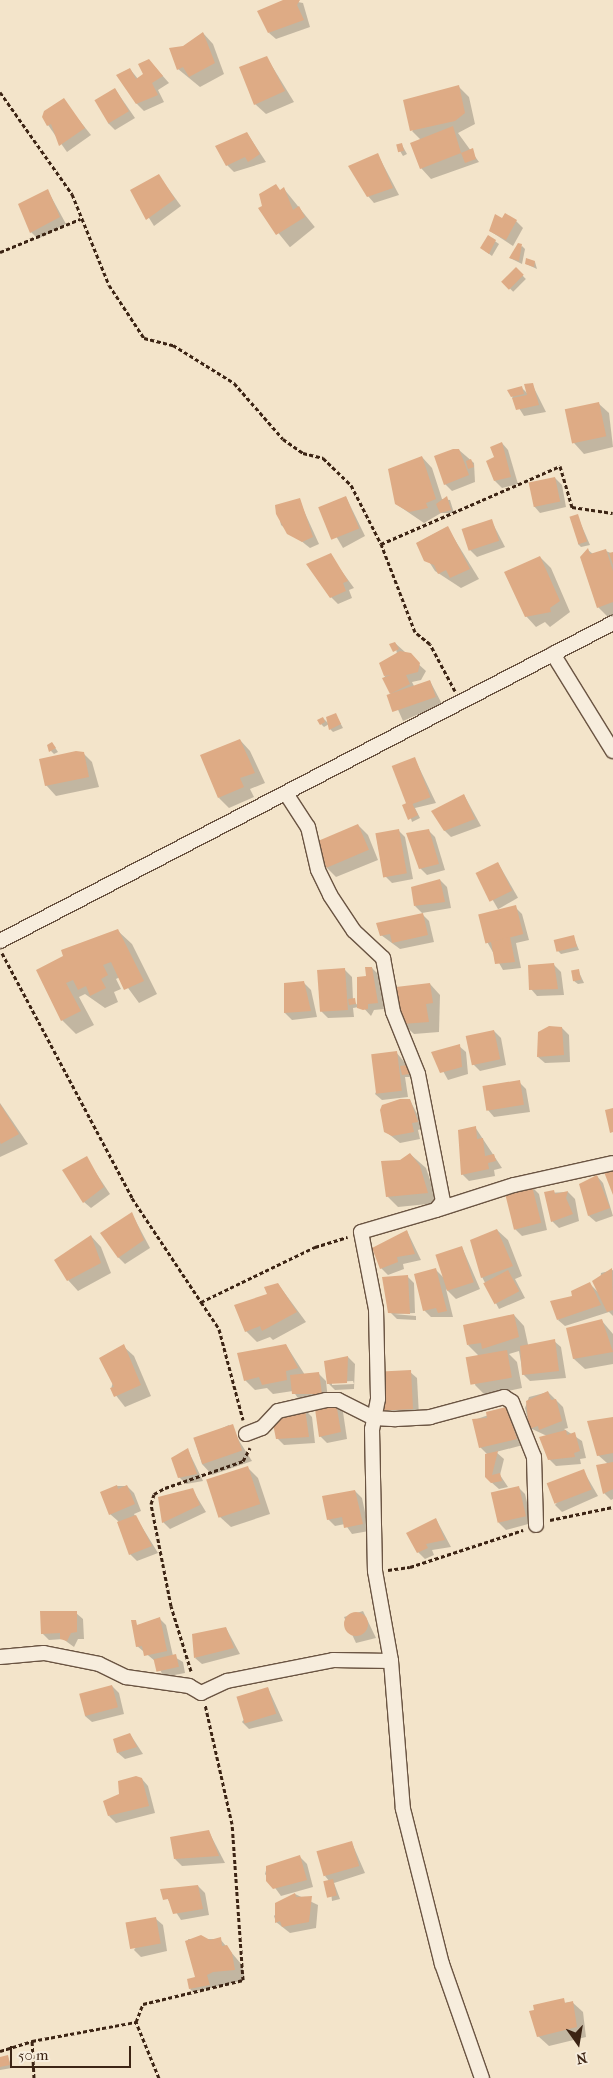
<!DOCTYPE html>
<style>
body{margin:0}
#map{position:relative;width:613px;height:2078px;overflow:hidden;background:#f3e4ca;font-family:"IM FELL French Canon",serif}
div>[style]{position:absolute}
.shadow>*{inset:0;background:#0003;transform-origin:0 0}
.building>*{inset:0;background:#deab85;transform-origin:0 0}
.round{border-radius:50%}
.path>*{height:3px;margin-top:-1.5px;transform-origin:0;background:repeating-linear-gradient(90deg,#3c2414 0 4px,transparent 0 6.5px)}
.roads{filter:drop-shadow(1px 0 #6a5442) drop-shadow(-1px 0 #6a5442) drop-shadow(0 1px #6a5442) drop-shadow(0 -1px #6a5442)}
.street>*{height:14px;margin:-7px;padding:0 7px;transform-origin:7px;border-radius:7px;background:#f7eddd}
span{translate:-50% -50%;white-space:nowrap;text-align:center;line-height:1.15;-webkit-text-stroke:5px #f7eddd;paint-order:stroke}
.north{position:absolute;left:553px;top:2018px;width:50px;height:50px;-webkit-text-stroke:4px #f7eddd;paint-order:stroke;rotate:167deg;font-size:14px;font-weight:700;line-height:20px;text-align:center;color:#3c2414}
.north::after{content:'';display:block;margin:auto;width:18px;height:22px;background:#3c2414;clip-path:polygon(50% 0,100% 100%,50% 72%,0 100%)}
.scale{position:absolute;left:10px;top:2046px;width:121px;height:22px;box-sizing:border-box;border:2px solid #3c2414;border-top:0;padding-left:6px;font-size:15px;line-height:18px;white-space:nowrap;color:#3c2414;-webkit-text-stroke:4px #f7eddd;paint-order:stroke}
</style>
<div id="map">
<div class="shadow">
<div style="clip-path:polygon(287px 0,303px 3px,310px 27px,276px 39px,269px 33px)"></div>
<div style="clip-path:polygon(203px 33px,213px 44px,224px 74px,200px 87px,178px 69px)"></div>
<div style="clip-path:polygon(267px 58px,294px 102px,266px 114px,255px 104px)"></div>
<div style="clip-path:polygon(155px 67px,169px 83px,158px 90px,164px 102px,144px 111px,137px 104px,130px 69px,138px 79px)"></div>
<div style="clip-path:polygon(459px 87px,469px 97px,475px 124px,458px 133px,479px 162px,431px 179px,421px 168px,421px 140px,412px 131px)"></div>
<div style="clip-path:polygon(115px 89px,135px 118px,115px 130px,108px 123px)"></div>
<div style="clip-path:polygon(63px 100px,91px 135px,67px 152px,48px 125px)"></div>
<div style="clip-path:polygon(247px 133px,266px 162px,234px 172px,227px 165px)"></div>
<div style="clip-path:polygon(402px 145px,407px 154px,403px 156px,397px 146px)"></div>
<div style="clip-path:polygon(378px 155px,399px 195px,374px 203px,368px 196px)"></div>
<div style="clip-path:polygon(159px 176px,181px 206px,154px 226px,132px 191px)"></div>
<div style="left:284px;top:189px;width:49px;height:32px;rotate:51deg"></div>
<div style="clip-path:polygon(48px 191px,66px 224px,38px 239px,31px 232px)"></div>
<div style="clip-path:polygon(502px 220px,516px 221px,523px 228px,513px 246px,490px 231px)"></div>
<div style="clip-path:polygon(489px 237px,499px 244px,492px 256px,485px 251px)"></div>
<div style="clip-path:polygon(522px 246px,525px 249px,522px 264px,510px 258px)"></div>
<div style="clip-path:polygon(535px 262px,537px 269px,526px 264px)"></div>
<div style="left:516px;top:269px;width:14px;height:18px;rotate:45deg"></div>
<div style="clip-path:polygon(532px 384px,546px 412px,524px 416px,512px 397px,521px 387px,529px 395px)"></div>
<div style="clip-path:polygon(598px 403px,609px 413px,613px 447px,584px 454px,574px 443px)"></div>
<div style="clip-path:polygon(502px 443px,508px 450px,518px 484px,502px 488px,495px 481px)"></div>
<div style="clip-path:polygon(459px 450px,474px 463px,475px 482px,452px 491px,445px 484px)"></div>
<div style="clip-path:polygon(422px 457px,432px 468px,442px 499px,450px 500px,454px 513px,441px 513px,424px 523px,396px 504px)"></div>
<div style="clip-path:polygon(555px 478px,562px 485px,566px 507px,540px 513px,534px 506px)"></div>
<div style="clip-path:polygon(346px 497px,365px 536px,343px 548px,320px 509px)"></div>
<div style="clip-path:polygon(299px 500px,319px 544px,310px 548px,281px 525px,277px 506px)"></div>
<div style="clip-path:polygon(577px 515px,590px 545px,581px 547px,578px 544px)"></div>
<div style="clip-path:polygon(491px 520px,505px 547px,477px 557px,470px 550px)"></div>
<div style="clip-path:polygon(447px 527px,479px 579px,461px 588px,435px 571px,417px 543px)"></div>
<div style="clip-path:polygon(588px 550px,593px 554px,606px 551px,613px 554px,613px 616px,608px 617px,598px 607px)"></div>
<div style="clip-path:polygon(330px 555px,354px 588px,349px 590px,352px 598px,338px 604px,331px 597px)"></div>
<div style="clip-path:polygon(540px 557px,551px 568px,570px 612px,550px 627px,545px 622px,536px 627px,526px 616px)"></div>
<div style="clip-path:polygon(395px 643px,426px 671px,421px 680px,412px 682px,415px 688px,430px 681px,442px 704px,403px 721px,384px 678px,397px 654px)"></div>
<div style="clip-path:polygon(336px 715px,343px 728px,333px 732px,330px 729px)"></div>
<div style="clip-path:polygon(323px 718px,329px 724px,324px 727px,321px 724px)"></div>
<div style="clip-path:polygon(240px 740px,250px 751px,265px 783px,250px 789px,254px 797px,229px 808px,219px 798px)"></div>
<div style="clip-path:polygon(52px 743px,58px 752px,54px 754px,51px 751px)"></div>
<div style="clip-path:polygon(82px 752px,92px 762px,99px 787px,56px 796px,46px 785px,41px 760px)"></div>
<div style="clip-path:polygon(415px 759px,436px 803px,415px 808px,420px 818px,412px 822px,406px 801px)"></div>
<div style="clip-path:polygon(464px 795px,481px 826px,451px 837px,444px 830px)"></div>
<div style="clip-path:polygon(358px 825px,368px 835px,378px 860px,336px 877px,326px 867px,317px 845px)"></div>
<div style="clip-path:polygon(398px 830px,405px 837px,413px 879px,392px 883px,385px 876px)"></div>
<div style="clip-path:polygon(428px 830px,435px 837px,445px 870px,427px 875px,420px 868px)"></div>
<div style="left:498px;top:863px;width:40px;height:23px;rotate:60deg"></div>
<div style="clip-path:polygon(440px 880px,447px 887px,451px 908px,422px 913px,415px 906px)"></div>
<div style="clip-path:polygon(515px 907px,522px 914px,529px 940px,516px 943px,521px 968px,503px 970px,486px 940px)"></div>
<div style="clip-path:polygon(422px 914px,429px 921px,434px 942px,400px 949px,381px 935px)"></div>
<div style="clip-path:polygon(118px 931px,132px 944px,157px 994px,139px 1003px,120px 977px,116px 979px,121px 989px,114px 992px,118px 1002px,105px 1008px,85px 994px,79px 997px,94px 1025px,76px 1034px,62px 1020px,38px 970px)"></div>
<div style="clip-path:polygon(573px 936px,579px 950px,561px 954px,558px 951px)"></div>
<div style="clip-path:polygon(554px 965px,561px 972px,564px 995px,537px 996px,531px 989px)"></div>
<div style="clip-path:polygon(372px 968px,379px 975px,384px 1009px,374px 1010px,371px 1016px,359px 1003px)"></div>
<div style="clip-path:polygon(345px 970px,352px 977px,353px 1000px,359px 1007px,353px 1008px,354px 1017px,328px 1018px,321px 1011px)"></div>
<div style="clip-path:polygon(578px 970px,584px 983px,578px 984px,574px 981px)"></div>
<div style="clip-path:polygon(304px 983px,311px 990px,317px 1017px,292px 1020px,285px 1013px,285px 984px)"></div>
<div style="clip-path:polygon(430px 984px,440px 995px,439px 1032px,414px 1034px,403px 1024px)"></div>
<div style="clip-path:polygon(562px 1028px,569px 1035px,570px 1062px,545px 1063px,538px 1057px)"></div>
<div style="clip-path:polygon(494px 1031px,501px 1038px,506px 1065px,480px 1071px,473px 1064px,468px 1037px)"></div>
<div style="clip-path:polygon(459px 1046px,466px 1052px,468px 1074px,448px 1080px,433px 1053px)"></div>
<div style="clip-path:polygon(396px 1052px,410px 1069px,412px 1077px,405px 1077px,408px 1097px,382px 1100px,375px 1094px)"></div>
<div style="clip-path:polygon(519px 1082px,526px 1089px,530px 1112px,494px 1117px,488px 1110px)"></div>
<div style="clip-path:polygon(410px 1100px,424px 1128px,418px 1130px,420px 1139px,400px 1143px,385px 1131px)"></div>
<div style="clip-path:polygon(0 1103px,28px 1144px,0 1157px)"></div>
<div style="clip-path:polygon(475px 1127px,502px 1168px,494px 1170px,495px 1176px,469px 1181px,462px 1174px)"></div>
<div style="clip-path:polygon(410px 1154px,426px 1168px,438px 1203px,398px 1207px,388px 1197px,401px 1161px)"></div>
<div style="clip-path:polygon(86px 1158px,110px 1194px,91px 1208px,84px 1202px)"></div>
<div style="clip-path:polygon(597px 1176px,603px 1183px,613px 1216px,596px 1222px,589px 1216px)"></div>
<div style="clip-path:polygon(532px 1187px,539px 1194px,547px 1230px,522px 1236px,515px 1229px)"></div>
<div style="clip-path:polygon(568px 1192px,575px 1199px,579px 1221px,559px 1228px,552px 1221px,546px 1193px)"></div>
<div style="clip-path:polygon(132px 1214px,150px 1248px,125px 1264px,118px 1257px)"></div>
<div style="clip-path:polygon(497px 1230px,508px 1240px,522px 1276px,515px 1279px,525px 1298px,499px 1309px,482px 1277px)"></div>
<div style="clip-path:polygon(407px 1231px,421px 1260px,403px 1264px,404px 1269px,388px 1275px,381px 1268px)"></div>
<div style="clip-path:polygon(91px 1236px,101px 1247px,111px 1273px,78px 1291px,68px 1280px)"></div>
<div style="clip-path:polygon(462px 1247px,480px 1289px,456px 1299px,446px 1289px,453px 1317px,431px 1317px,424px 1310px,436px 1270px,444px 1278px)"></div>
<div style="clip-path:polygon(613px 1270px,613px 1316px,609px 1312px,565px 1326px,558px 1320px,574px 1297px,590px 1284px,599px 1293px,601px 1273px)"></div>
<div style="clip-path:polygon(407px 1276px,414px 1283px,415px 1313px,394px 1314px,416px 1316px,416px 1320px,397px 1319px,390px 1312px)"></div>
<div style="clip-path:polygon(278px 1284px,306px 1322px,273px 1340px,270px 1337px,257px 1342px,246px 1331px)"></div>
<div style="clip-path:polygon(514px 1315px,524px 1326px,529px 1349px,554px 1341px,561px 1347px,566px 1378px,530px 1381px,523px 1374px,519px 1351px,509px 1354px,517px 1362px,522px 1388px,486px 1396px,475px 1385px,480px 1357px,468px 1345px)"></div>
<div style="clip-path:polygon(602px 1321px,613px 1334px,613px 1364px,585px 1369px,574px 1359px,568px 1329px)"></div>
<div style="clip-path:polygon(evenodd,286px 1345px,305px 1375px,319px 1374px,328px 1383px,325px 1362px,348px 1357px,355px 1364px,354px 1389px,335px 1390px,326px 1381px,328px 1400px,300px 1401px,293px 1391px,273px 1394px,267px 1388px,255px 1390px,245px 1380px,286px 1345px,353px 1381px,354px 1384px,332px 1385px,332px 1382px,353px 1381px)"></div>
<div style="clip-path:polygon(123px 1346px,134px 1356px,151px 1396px,125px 1407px,111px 1389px)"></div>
<div style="clip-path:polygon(410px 1372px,417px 1378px,419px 1416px,393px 1417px,386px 1411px)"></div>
<div style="clip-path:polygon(548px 1392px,563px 1407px,568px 1428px,564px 1429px,582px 1441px,586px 1458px,580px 1459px,581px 1464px,556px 1466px,549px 1459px,547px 1436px,530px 1428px,525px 1408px,529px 1397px)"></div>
<div style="clip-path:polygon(336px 1405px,343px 1412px,347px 1439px,327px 1443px,320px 1436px)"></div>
<div style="clip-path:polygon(506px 1409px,523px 1445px,496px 1452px,504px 1459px,500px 1475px,508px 1487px,499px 1489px,491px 1482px,488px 1455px,480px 1447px,474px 1420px)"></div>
<div style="clip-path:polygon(305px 1410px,312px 1417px,315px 1443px,284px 1445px,277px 1438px,284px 1419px)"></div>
<div style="clip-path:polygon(613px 1418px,613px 1499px,611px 1500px,604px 1493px,607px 1463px,598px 1455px)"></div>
<div style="clip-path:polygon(229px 1425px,252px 1461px,212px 1475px,202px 1464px,195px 1441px)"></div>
<div style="clip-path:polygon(188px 1450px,203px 1481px,186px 1484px,179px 1477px)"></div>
<div style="clip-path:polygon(248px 1468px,258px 1478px,270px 1514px,231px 1527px,220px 1517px,208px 1481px)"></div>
<div style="clip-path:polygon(583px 1470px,598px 1496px,562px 1512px,555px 1505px)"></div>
<div style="clip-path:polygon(116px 1486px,127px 1486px,134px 1493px,141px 1511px,134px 1514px,158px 1553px,137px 1561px,130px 1554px,118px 1521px,110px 1514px)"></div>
<div style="clip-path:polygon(518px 1487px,525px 1494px,532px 1523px,506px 1530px,499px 1523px,493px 1494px)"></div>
<div style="clip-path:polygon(192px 1489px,206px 1512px,170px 1529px,163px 1522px)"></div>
<div style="clip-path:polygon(355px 1491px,362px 1498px,369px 1531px,352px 1534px,345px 1524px,335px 1526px,328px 1519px)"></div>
<div style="clip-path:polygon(436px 1519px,451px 1547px,432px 1550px,434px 1555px,425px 1559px,418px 1552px)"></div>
<div style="clip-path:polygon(363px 1611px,376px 1638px,356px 1643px,344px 1617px)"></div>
<div style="clip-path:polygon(76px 1613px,83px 1619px,84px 1639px,78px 1639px,74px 1647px,63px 1639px,49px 1640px,42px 1633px)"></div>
<div style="clip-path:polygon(159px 1618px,166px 1625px,173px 1656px,183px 1662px,185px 1673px,164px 1677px,155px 1661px,137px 1646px,136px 1626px)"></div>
<div style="clip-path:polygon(226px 1628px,240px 1654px,202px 1664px,195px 1658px)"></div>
<div style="clip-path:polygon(112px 1686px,119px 1693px,124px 1714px,92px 1722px,85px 1716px)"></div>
<div style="clip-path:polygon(268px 1688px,283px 1721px,249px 1729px,242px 1722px)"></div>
<div style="clip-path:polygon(130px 1734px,143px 1754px,125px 1759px,118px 1753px)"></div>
<div style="clip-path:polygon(142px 1779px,148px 1786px,155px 1813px,116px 1823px,109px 1816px,120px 1794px)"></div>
<div style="clip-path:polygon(209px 1832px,225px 1863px,182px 1866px,175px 1859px)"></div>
<div style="clip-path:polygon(352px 1843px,365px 1873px,334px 1883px,340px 1899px,332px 1901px,330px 1882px,325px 1876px)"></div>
<div style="clip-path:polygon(300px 1857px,307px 1864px,313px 1887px,281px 1896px,265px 1874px,267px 1867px)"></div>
<div style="clip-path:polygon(198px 1886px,205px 1893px,209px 1915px,181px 1920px,162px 1890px)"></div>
<div style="clip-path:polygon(295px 1894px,318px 1905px,316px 1928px,290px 1933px,276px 1922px,274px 1916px)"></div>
<div style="clip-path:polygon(156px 1919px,163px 1925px,167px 1951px,141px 1957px,134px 1950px)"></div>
<div style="clip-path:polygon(188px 1939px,220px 1939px,242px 1965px,245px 1980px,193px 1992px,190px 1989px,198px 1978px)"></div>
<div style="clip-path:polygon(572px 2002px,583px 2012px,586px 2037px,549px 2046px,538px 2036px,535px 2006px)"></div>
<div style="clip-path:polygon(8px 2057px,12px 2068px,0 2070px,0 2058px)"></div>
</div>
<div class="building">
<div style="clip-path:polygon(283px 0,300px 0,297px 5px,304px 20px,268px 33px,257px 11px)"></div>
<div style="clip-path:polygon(203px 32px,215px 63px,189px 77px,183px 67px,177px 70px,169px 48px,183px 46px)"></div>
<div style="clip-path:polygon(267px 56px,285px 91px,254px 105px,239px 67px)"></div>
<div style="clip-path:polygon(149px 59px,163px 76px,152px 83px,158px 95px,136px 104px,116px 75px,130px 68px,136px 79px,143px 74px,138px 64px)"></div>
<div style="clip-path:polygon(459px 85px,465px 113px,455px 121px,410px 131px,403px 100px)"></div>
<div style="left:115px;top:88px;width:27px;height:24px;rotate:59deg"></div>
<div style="clip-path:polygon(64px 98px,85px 128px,59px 146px,51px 124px,47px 126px,42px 117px,44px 111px)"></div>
<div style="clip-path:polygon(453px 126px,461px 153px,473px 148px,476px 159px,465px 163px,461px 153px,420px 169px,410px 143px)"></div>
<div style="clip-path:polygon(247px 132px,260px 154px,248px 162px,245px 157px,226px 166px,215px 146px)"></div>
<div style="left:402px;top:143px;width:8px;height:6px;rotate:76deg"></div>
<div style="clip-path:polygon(378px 153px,393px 188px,367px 197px,348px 166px)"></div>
<div style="clip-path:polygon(159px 174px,175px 199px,146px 220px,130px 190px)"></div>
<div style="clip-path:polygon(276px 184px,280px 190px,284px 187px,293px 210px,299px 206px,305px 217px,276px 235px,258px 208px,262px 206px,259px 194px)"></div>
<div style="clip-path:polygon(48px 189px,60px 217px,30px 233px,18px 204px)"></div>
<div style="clip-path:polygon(505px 213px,517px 220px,506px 240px,489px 231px,495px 214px,502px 218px)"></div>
<div style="clip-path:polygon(488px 235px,496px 240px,489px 254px,480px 248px)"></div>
<div style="clip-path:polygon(518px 243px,522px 244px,519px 261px,509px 258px)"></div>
<div style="clip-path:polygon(526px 258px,535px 261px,534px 267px,525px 264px)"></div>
<div style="left:516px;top:267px;width:11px;height:21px;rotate:45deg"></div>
<div style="clip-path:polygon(533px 383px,539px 405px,516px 410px,512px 398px,527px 395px,524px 384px)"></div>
<div style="clip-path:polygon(522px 386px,524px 394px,511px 397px,507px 390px)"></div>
<div style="left:599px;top:402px;width:35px;height:35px;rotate:78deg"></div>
<div style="clip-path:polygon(502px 442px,511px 477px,494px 481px,486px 461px,494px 457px,490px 447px)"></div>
<div style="clip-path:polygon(453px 449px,459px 449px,469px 475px,444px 485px,434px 456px)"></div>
<div style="clip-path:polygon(422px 456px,436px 499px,426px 503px,428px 508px,409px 512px,395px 504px,388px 469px)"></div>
<div style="clip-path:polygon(471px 459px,474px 467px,468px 469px,466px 461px)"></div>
<div style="left:555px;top:477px;width:25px;height:27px;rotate:78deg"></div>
<div style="left:346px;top:496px;width:35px;height:30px;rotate:68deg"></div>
<div style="clip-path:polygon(447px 496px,451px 510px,440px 513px,436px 504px)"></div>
<div style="clip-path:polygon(300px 498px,313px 537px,302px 542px,287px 534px,276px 514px,275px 505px)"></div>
<div style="left:578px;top:514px;width:29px;height:9px;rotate:72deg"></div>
<div style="left:492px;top:519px;width:23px;height:32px;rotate:72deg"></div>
<div style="clip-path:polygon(448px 526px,470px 569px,450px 578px,446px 570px,438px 574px,434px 565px,424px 561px,416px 543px)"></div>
<div style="clip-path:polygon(588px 548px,590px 554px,606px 549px,613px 571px,613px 602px,597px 608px,580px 557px)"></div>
<div style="clip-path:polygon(613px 552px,613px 565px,609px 553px)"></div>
<div style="clip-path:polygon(331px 553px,348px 581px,343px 583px,346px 591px,330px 598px,306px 564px)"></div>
<div style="clip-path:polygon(540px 556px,560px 601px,550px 608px,551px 612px,525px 617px,504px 572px)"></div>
<div style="clip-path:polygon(395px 642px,399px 649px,393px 652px,389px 644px)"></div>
<div style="clip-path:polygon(400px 651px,411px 653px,420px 663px,418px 672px,406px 675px,410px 684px,390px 694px,382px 678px,391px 675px,384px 676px,379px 663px)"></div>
<div style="left:430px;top:680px;width:18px;height:46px;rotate:71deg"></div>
<div style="clip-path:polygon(336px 713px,341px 724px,329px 730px,326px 717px)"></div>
<div style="clip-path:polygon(323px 717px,325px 722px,320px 725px,317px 720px)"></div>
<div style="clip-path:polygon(240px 739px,255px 773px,240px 778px,244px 787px,218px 798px,200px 755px)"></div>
<div style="clip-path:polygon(52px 742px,56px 748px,49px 752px,47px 745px)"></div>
<div style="clip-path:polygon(76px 751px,84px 752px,89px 777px,45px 786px,39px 759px)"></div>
<div style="left:415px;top:757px;width:43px;height:25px;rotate:69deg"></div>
<div style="clip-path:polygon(464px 794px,475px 819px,444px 831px,431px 811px)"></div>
<div style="clip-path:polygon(411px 801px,418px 815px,408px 820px,402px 805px)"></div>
<div style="left:358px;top:824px;width:28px;height:46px;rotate:67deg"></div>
<div style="left:399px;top:829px;width:45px;height:24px;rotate:80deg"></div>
<div style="clip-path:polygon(429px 829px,439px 864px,419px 869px,406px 833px)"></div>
<div style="left:498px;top:862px;width:32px;height:25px;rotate:64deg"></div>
<div style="clip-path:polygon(440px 879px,445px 902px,414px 906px,411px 887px)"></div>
<div style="left:516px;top:905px;width:30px;height:39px;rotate:76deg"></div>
<div style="clip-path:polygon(423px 913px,428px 935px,392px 943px,390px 934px,380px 936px,376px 923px)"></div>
<div style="clip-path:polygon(118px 929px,144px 981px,124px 990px,111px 962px,103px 965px,108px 975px,101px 979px,106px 988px,90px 996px,86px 986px,78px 990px,73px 980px,66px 983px,81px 1011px,61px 1021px,36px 970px,63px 956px,61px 950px)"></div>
<div style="left:574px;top:935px;width:12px;height:21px;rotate:76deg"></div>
<div style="clip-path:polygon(510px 937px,515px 962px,495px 964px,491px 942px)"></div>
<div style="clip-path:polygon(554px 963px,558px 989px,529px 990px,528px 965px)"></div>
<div style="clip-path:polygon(365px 967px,372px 967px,378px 1003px,368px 1004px,368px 1009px,363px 1010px,357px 1008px,357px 977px,366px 976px)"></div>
<div style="left:345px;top:968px;width:42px;height:28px;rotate:86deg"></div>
<div style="left:579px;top:969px;width:11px;height:8px;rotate:80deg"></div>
<div style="clip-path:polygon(304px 981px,311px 1011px,284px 1013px,284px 983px)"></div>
<div style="clip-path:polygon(430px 983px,433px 1003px,426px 1004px,429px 1022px,402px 1024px,396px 987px)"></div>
<div style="left:355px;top:998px;width:6px;height:7px;rotate:81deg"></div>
<div style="clip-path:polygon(549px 1026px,562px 1027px,564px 1055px,537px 1057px,538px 1032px)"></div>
<div style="left:494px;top:1030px;width:30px;height:29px;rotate:78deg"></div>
<div style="clip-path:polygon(460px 1044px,462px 1067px,440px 1073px,431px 1052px)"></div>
<div style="left:397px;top:1051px;width:40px;height:26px;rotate:83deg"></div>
<div style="clip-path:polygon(408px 1065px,410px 1074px,402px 1075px,400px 1066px)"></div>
<div style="left:520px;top:1080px;width:25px;height:38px;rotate:81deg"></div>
<div style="clip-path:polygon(400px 1099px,410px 1099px,418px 1122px,412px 1123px,414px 1132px,392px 1136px,384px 1132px,380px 1110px,382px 1105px)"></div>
<div style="clip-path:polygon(0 1104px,19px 1134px,1px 1144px,0 1142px)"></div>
<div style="clip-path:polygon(613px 1108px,613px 1132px,610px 1133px,605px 1110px)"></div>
<div style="clip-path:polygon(476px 1126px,477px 1139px,483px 1138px,485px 1156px,494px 1154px,496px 1161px,488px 1163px,489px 1169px,461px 1175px,458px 1130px)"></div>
<div style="clip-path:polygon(410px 1153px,420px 1166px,428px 1193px,386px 1197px,381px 1161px,400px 1160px)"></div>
<div style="clip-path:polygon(87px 1156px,104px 1187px,83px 1203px,62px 1170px)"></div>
<div style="clip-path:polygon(613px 1169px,613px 1195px,604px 1172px)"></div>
<div style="clip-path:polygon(597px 1175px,610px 1208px,588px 1216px,579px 1184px)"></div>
<div style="left:532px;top:1186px;width:38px;height:28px;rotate:76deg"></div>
<div style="clip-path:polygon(554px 1190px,555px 1194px,568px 1191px,566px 1198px,573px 1214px,551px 1222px,544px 1192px)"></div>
<div style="clip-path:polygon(132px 1212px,144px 1240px,118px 1258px,100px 1233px)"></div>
<div style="clip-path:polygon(497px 1229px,513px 1266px,481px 1278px,470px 1240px)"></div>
<div style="clip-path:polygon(407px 1230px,415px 1254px,397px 1257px,398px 1262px,380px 1269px,372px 1248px)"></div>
<div style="clip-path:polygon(91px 1235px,101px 1263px,67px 1281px,54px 1260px)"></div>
<div style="left:462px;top:1246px;width:38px;height:28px;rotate:72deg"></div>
<div style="clip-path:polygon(436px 1268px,447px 1311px,438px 1313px,436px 1308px,423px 1311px,414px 1274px)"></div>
<div style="clip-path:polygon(612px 1268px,613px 1310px,607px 1312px,592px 1281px)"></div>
<div style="left:508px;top:1270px;width:24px;height:28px;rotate:62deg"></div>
<div style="clip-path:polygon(408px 1275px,410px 1314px,388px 1313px,382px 1277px)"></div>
<div style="clip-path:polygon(590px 1282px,601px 1305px,557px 1320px,550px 1301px,572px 1296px,571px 1291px)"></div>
<div style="clip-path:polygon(278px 1283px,297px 1312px,262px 1331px,260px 1326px,245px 1332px,234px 1305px,267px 1294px,264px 1287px)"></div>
<div style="clip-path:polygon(514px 1314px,519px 1337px,482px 1349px,481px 1343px,467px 1345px,463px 1325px)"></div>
<div style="clip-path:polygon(602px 1319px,613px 1352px,573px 1359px,566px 1328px)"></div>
<div style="clip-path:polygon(555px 1339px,559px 1371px,522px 1375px,520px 1346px)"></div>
<div style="clip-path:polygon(124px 1344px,141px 1385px,114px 1397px,110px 1388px,114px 1387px,99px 1358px)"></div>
<div style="clip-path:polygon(286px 1344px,298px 1368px,286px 1371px,287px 1380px,262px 1385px,259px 1377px,244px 1381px,237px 1353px)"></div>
<div style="left:507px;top:1350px;width:28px;height:42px;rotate:80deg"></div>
<div style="clip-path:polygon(348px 1356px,347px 1383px,327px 1384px,324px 1361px)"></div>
<div style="left:411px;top:1370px;width:39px;height:29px;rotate:87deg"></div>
<div style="clip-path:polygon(319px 1372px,322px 1394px,292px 1394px,290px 1375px)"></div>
<div style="clip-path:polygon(548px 1391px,551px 1400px,556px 1399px,562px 1421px,539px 1430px,538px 1426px,529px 1429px,526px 1401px)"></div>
<div style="clip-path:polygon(336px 1403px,341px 1432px,319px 1437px,315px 1409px)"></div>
<div style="clip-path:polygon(506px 1407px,517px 1439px,479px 1448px,472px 1419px,487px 1418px,486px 1412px)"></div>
<div style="clip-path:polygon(305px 1409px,309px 1437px,276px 1439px,272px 1419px,282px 1418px,282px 1412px)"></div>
<div style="clip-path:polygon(613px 1417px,613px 1453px,597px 1456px,587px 1421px)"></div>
<div style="left:233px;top:1424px;width:28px;height:42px;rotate:71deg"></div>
<div style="clip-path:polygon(566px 1430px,567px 1435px,575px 1432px,580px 1451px,574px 1453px,575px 1457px,548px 1460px,539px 1437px)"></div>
<div style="clip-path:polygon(188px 1448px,197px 1474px,178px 1478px,171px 1458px)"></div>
<div style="clip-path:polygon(498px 1451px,492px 1475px,500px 1473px,502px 1481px,491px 1483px,485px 1477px,485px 1454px)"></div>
<div style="clip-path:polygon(613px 1462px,613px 1489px,603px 1494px,596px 1465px)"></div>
<div style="left:248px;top:1466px;width:40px;height:44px;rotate:72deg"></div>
<div style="left:584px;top:1469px;width:22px;height:40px;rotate:69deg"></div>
<div style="clip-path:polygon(117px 1485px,118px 1489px,127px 1485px,135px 1504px,109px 1515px,100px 1492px)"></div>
<div style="left:519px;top:1486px;width:31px;height:29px;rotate:77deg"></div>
<div style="clip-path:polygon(193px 1488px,200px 1505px,162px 1523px,158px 1497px)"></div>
<div style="clip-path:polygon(355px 1490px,363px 1524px,344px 1528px,342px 1517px,327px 1520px,322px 1496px)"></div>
<div style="clip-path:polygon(136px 1515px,152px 1546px,129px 1555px,117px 1522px)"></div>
<div style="clip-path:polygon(436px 1518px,445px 1540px,426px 1544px,428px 1548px,417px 1553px,406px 1533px)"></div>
<div style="clip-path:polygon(40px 1611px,77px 1611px,77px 1632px,71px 1633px,67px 1641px,60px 1639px,60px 1633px,41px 1634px)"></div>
<div class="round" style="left:344px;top:1612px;width:24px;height:24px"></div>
<div style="clip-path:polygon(160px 1617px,167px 1651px,144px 1656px,142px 1646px,136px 1647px,131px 1620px,136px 1620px,137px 1625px)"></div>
<div style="clip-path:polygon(226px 1627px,234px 1648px,194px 1658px,192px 1634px)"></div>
<div style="left:176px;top:1654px;width:13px;height:23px;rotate:77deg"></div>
<div style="left:112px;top:1685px;width:23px;height:34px;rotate:75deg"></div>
<div style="left:268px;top:1687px;width:28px;height:33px;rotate:73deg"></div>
<div style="clip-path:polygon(130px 1733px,137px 1747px,117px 1753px,113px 1739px)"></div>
<div style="clip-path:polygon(136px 1776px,142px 1778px,149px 1806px,108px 1816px,103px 1801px,119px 1794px,118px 1781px)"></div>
<div style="clip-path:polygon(209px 1830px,219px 1856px,174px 1859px,170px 1837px)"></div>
<div style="left:352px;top:1841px;width:26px;height:37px;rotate:74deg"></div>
<div style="clip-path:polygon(300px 1855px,307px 1880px,273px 1889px,266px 1881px,266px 1866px)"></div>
<div style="left:333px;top:1879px;width:17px;height:10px;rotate:77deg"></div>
<div style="clip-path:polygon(198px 1885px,203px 1909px,173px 1914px,168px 1899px,163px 1900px,160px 1889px)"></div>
<div style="clip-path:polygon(295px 1893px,296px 1897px,312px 1896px,309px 1922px,282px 1927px,280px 1921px,275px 1923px,275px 1903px)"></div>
<div style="left:156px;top:1917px;width:27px;height:31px;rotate:80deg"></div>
<div style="clip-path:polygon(201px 1935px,210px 1940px,221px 1937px,222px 1946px,227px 1945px,232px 1953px,235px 1970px,213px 1972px,207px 1975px,210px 1985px,189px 1989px,187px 1979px,195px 1977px,185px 1941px)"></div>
<div style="clip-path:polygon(564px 1998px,565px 2003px,573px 2001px,577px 2027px,537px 2037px,529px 2011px,534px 2010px,533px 2005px)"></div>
<div style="clip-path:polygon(8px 2055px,10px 2065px,0 2067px,0 2057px)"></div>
</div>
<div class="path">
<div style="left:0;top:92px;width:125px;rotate:54.8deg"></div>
<div style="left:72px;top:194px;width:98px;rotate:67.9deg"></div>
<div style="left:109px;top:285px;width:64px;rotate:56.6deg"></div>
<div style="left:144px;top:338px;width:30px;rotate:14deg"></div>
<div style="left:173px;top:345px;width:72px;rotate:31.9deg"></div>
<div style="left:234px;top:383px;width:74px;rotate:48.8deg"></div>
<div style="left:283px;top:439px;width:24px;rotate:35deg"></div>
<div style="left:303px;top:453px;width:21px;rotate:14deg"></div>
<div style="left:323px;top:458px;width:39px;rotate:44deg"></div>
<div style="left:351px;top:485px;width:66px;rotate:63deg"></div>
<div style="left:0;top:252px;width:87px;rotate:-22.4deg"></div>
<div style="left:455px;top:691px;width:53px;rotate:-118deg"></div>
<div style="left:430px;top:644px;width:19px;rotate:-141deg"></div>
<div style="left:415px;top:632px;width:94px;rotate:-111.1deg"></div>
<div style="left:381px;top:544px;width:195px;rotate:-23.5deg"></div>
<div style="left:560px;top:466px;width:43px;rotate:73.7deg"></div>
<div style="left:572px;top:507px;width:41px;rotate:8.3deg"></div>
<div style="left:2px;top:953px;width:277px;rotate:62deg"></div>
<div style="left:132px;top:1198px;width:125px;rotate:56.4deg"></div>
<div style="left:201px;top:1302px;width:127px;rotate:-25.8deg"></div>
<div style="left:315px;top:1247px;width:34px;rotate:-17deg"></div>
<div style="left:201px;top:1302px;width:32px;rotate:56deg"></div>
<div style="left:219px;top:1329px;width:94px;rotate:75.2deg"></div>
<div style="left:550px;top:1520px;width:64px;rotate:-11.7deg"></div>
<div style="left:388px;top:1570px;width:22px;rotate:-8deg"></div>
<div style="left:410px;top:1567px;width:119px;rotate:-18.1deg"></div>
<div style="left:191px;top:1671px;width:68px;rotate:-107.1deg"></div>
<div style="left:171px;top:1606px;width:104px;rotate:-101.1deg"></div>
<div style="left:151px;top:1504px;width:10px;rotate:-73deg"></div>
<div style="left:154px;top:1494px;width:13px;rotate:-29deg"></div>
<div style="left:165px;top:1488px;width:83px;rotate:-19.1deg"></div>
<div style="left:243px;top:1461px;width:15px;rotate:-62deg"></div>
<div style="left:0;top:2051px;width:34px;rotate:-17deg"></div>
<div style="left:34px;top:2078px;width:37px;rotate:-93deg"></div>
<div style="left:32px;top:2041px;width:106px;rotate:-10.4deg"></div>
<div style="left:159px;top:2078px;width:61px;rotate:-112.3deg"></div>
<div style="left:136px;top:2022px;width:19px;rotate:-69deg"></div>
<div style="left:143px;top:2004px;width:103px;rotate:-13.5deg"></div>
<div style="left:243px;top:1980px;width:156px;rotate:-94deg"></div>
<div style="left:232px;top:1824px;width:123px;rotate:-102.7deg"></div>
</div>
<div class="roads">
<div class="street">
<div style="left:553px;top:654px;width:114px;rotate:58.3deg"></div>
<div style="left:287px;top:795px;width:38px;rotate:57deg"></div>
<div style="left:308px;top:827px;width:44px;rotate:76.9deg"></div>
<div style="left:318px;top:870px;width:28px;rotate:64deg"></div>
<div style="left:330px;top:895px;width:43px;rotate:56.3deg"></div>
<div style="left:354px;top:931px;width:40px;rotate:43deg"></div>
<div style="left:383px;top:958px;width:55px;rotate:79.5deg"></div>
<div style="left:393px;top:1012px;width:67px;rotate:68deg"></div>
<div style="left:418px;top:1074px;width:129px;rotate:78.9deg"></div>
<div style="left:443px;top:1201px;width:11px;rotate:128deg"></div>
<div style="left:436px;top:1210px;width:78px;rotate:163.7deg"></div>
<div style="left:361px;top:1232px;width:78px;rotate:79deg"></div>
<div style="left:376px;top:1309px;width:90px;rotate:88.7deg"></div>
<div style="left:378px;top:1399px;width:31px;rotate:101deg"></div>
<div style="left:372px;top:1429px;width:142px;rotate:88.8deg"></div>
<div style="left:375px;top:1571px;width:91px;rotate:79.9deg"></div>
<div style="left:391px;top:1661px;width:148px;rotate:85.4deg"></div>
<div style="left:403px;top:1809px;width:160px;rotate:75.9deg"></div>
<div style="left:442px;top:1964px;width:121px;rotate:70.7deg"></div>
<div style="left:0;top:941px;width:691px;rotate:-27.42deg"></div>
<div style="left:436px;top:1210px;width:82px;rotate:-17.8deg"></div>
<div style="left:514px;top:1185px;width:101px;rotate:-12.5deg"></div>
<div style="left:246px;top:1434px;width:17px;rotate:-21deg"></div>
<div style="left:262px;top:1428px;width:23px;rotate:-47deg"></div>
<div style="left:278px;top:1411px;width:49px;rotate:-12.9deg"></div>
<div style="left:326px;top:1400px;width:12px"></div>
<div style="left:338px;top:1400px;width:40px;rotate:26.6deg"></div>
<div style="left:374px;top:1418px;width:22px;rotate:3deg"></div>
<div style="left:396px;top:1419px;width:34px;rotate:-3deg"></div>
<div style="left:430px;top:1417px;width:77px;rotate:-15.1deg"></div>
<div style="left:504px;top:1397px;width:9px;rotate:32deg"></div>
<div style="left:512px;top:1402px;width:59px;rotate:68.2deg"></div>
<div style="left:534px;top:1457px;width:68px;rotate:88.3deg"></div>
<div style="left:0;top:1657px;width:44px;rotate:-5.2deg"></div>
<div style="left:44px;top:1653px;width:56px;rotate:11.3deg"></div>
<div style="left:99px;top:1664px;width:30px;rotate:26deg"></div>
<div style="left:126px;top:1677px;width:64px;rotate:8.1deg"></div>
<div style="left:189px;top:1686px;width:14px;rotate:30deg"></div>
<div style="left:201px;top:1693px;width:29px;rotate:-25deg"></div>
<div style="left:227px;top:1681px;width:108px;rotate:-11.2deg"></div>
<div style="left:333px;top:1660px;width:58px;rotate:1deg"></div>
</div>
</div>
<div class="north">N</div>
<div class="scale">50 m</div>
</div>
